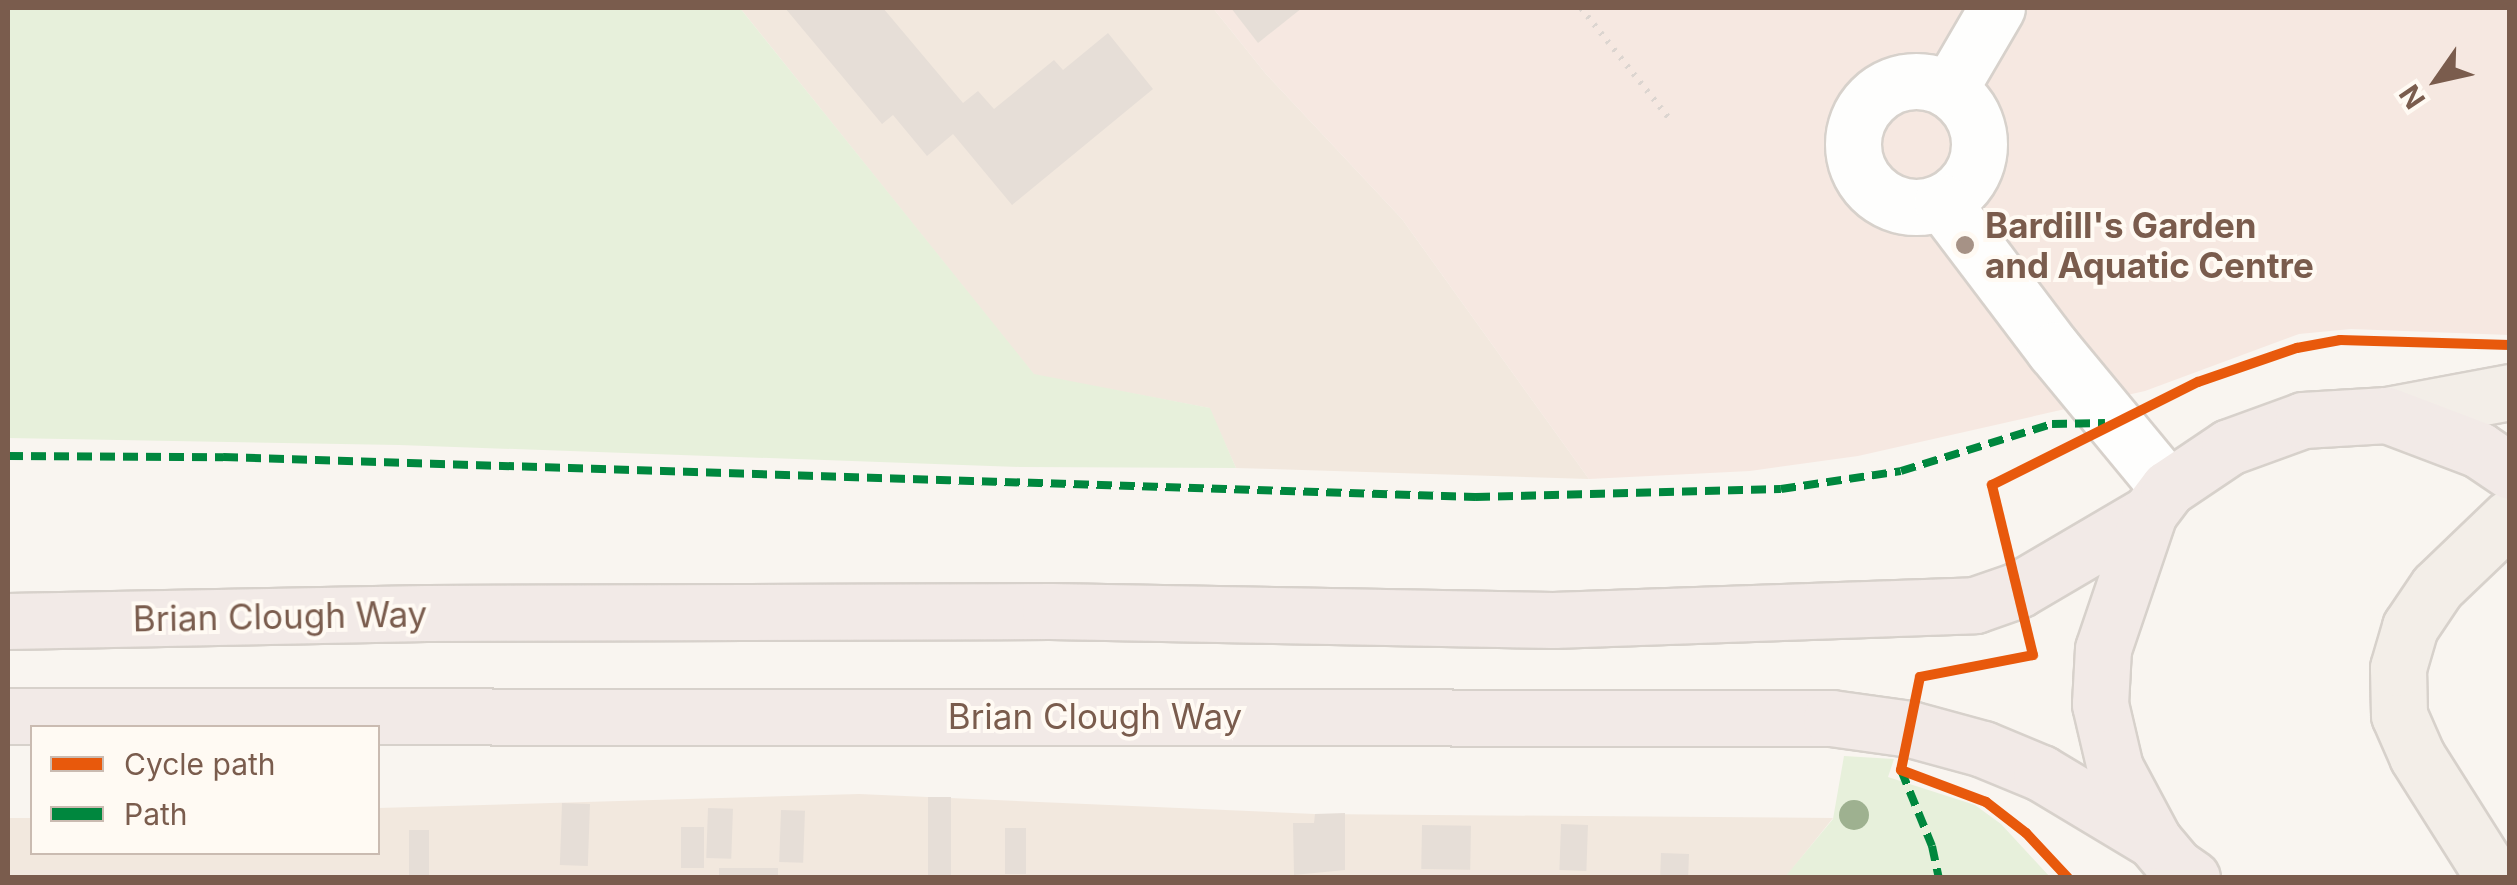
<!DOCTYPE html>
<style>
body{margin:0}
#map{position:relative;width:2517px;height:885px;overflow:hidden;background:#f9f5f0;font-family:Inter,sans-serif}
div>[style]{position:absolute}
.residential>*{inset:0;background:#f2e8de}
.commercial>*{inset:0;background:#f6e8e1}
.green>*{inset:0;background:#e7f0db}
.building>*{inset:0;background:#e6ded7;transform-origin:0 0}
.path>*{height:6px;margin-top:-3px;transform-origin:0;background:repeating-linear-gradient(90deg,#dcd5d0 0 2.5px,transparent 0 10.5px)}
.roads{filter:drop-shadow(2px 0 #d7d1cb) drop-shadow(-2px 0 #d7d1cb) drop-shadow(0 2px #d7d1cb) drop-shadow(0 -2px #d7d1cb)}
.minor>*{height:55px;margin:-27.5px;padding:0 27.5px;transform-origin:27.5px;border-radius:27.5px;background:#fefefd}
.minor>.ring{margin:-27.5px;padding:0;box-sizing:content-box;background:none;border:55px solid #fefefd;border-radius:50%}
.major>*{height:55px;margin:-27.5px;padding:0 27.5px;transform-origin:27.5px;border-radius:27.5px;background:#f3eee8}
.highway>*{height:55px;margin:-27.5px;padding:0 27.5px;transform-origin:27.5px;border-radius:27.5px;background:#f2eae7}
.quiet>*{height:8px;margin-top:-4px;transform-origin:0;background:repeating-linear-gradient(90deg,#00873e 0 15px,transparent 0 23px)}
.cycleway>*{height:10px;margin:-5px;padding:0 5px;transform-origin:5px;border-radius:5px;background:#e8590c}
.trees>*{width:30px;height:30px;margin:-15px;border-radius:50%;background:#9eb190}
.dots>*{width:28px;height:28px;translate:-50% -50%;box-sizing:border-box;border:5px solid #fffaf3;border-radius:50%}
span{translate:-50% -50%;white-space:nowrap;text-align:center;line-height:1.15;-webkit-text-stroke:8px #fffaf3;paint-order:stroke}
.poi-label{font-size:35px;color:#7a5c4d;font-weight:700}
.left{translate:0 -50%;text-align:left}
.street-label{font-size:35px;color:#7a5c4d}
.frame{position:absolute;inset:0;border:10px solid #7a5c4d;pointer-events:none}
.legend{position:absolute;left:30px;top:725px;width:350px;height:130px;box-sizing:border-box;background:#fffaf3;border:2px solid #cabbb1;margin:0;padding:12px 18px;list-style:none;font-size:30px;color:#7a5c4d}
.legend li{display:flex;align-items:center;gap:20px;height:50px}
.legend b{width:50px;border:2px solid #cabbb1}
.north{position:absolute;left:2387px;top:30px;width:100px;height:100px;-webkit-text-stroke:8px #fffaf3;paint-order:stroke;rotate:236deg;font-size:28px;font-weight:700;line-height:40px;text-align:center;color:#7a5c4d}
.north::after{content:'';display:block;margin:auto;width:35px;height:45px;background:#7a5c4d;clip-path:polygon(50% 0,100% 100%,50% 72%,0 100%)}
</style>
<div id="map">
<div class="residential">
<div style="clip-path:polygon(740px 8px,1213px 8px,1266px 74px,1402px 219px,1589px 479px,1236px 468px,1209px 408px,1034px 375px)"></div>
<div style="clip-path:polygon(859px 794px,1315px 814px,1833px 818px,1785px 878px,8px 878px,8px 818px,32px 818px,32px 852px,378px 852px,378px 808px)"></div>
</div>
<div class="commercial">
<div style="clip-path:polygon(1213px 8px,2509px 8px,2509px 335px,2351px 329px,2299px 334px,2145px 391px,1858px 456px,1750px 471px,1589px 479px,1402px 219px,1266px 74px)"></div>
</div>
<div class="green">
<div style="clip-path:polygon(8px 8px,740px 8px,1034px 374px,1210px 408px,1236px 468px,1020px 467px,399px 445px,8px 438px)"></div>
<div style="clip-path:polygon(1844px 756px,1894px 759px,1888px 777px,1975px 805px,2001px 824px,2050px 877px,1785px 877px,1833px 819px)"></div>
</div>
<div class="building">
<div style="clip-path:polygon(785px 8px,883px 8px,963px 103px,978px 91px,994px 109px,1054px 60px,1063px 70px,1108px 33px,1153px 89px,1012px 205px,953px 134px,927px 156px,893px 115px,882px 124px)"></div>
<div style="clip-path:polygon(1231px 8px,1302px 8px,1258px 43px)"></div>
<div style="left:928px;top:797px;width:23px;height:78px"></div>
<div style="left:562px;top:803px;width:28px;height:62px;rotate:2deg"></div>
<div style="left:708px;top:808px;width:25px;height:50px;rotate:2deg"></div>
<div style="left:781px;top:810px;width:24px;height:52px;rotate:2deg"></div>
<div style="clip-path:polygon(1345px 813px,1345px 870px,1294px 875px,1293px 823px,1314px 823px,1315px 814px)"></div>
<div style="left:1561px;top:824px;width:27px;height:46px;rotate:2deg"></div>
<div style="left:1422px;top:825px;width:49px;height:44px;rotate:1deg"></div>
<div style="left:681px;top:827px;width:23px;height:41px"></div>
<div style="left:1026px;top:828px;width:46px;height:21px;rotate:90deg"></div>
<div style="left:409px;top:830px;width:20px;height:48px"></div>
<div style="left:1661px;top:853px;width:28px;height:25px;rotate:2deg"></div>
<div style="left:719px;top:868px;width:59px;height:10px"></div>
</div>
<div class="path">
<div style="left:1581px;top:8px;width:146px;rotate:51.4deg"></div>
</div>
<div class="roads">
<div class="minor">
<div class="ring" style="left:1853px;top:81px;width:71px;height:71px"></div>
<div style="left:1949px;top:90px;width:95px;rotate:-59.7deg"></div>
<div style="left:1942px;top:202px;width:186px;rotate:52.9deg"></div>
<div style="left:2054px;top:350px;width:179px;rotate:50.4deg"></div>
</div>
<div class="major">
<div style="left:2387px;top:415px;width:125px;rotate:-10.6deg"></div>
<div style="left:2494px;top:878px;width:144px;rotate:-122.3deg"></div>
<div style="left:2417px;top:756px;width:45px;rotate:-113.7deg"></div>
<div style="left:2399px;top:715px;width:47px;rotate:-91.2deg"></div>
<div style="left:2398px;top:668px;width:43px;rotate:-73.7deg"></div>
<div style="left:2410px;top:627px;width:48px;rotate:-56deg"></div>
<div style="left:2437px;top:587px;width:101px;rotate:-43.8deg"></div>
</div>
<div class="highway">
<div style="left:8px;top:621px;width:418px;rotate:-1.1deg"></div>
<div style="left:426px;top:613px;width:624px;rotate:-0.18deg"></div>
<div style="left:1050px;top:611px;width:503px;rotate:1.03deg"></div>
<div style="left:1553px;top:620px;width:422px;rotate:-2deg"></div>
<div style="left:1975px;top:605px;width:46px;rotate:-19.2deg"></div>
<div style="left:2018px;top:590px;width:152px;rotate:-30.4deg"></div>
<div style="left:8px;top:716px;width:1823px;rotate:0.06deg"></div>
<div style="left:1831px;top:718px;width:80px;rotate:7.9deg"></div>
<div style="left:1910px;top:729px;width:76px;rotate:15.3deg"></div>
<div style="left:1983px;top:749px;width:63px;rotate:22.5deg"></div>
<div style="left:2041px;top:773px;width:132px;rotate:31deg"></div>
<div style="left:2192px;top:878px;width:21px;rotate:-145deg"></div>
<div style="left:2175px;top:866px;width:33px;rotate:-130deg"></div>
<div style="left:2154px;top:841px;width:83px;rotate:-118.1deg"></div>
<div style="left:2115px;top:768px;width:66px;rotate:-103.2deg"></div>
<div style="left:2100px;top:704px;width:55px;rotate:-86.9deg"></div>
<div style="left:2103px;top:649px;width:144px;rotate:-71.3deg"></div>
<div style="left:2149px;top:513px;width:31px;rotate:-53deg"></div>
<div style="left:2168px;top:488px;width:73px;rotate:-33.9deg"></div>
<div style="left:2229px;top:447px;width:79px;rotate:-20deg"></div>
<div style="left:2303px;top:420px;width:84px;rotate:-3.4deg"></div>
<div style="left:2387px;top:415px;width:98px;rotate:20.8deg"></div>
<div style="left:2479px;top:450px;width:37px;rotate:34deg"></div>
</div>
</div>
<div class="quiet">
<div style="left:8px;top:456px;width:215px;rotate:0.3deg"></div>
<div style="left:223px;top:457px;width:1253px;rotate:1.83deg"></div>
<div style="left:1475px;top:497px;width:306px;rotate:-1.5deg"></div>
<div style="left:1781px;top:489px;width:121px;rotate:-8.5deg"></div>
<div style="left:1901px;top:471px;width:158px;rotate:-17.3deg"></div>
<div style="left:2052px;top:424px;width:53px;rotate:-1.1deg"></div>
<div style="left:1901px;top:770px;width:82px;rotate:67.8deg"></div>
<div style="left:1932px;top:846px;width:33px;rotate:78deg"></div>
</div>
<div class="cycleway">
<div style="left:2068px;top:878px;width:62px;rotate:-133deg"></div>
<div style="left:2026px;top:833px;width:51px;rotate:-142.2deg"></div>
<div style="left:1986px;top:802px;width:91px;rotate:-159.4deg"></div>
<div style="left:1901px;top:770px;width:95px;rotate:-78.5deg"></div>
<div style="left:1920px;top:677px;width:115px;rotate:-11deg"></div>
<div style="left:2033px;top:655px;width:175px;rotate:-103.6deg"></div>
<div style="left:1992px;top:485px;width:230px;rotate:-26.6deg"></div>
<div style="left:2198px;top:382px;width:105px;rotate:-19deg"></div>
<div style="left:2297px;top:348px;width:44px;rotate:-10.5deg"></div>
<div style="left:2340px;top:340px;width:170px;rotate:1.7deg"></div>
</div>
<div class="trees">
<div style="left:1854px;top:815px"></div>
</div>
<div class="dots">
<div style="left:1965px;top:245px;background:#a69286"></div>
</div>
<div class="poi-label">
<span class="left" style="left:1985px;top:245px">Bardill's Garden<br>and Aquatic Centre</span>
</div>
<div class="street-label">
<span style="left:280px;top:616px;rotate:-1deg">Brian Clough Way</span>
<span style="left:1095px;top:716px">Brian Clough Way</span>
</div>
<div class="frame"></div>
<ul class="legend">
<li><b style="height:12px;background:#e8590c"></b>Cycle path</li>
<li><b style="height:12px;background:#00873e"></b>Path</li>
</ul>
<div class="north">N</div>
</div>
